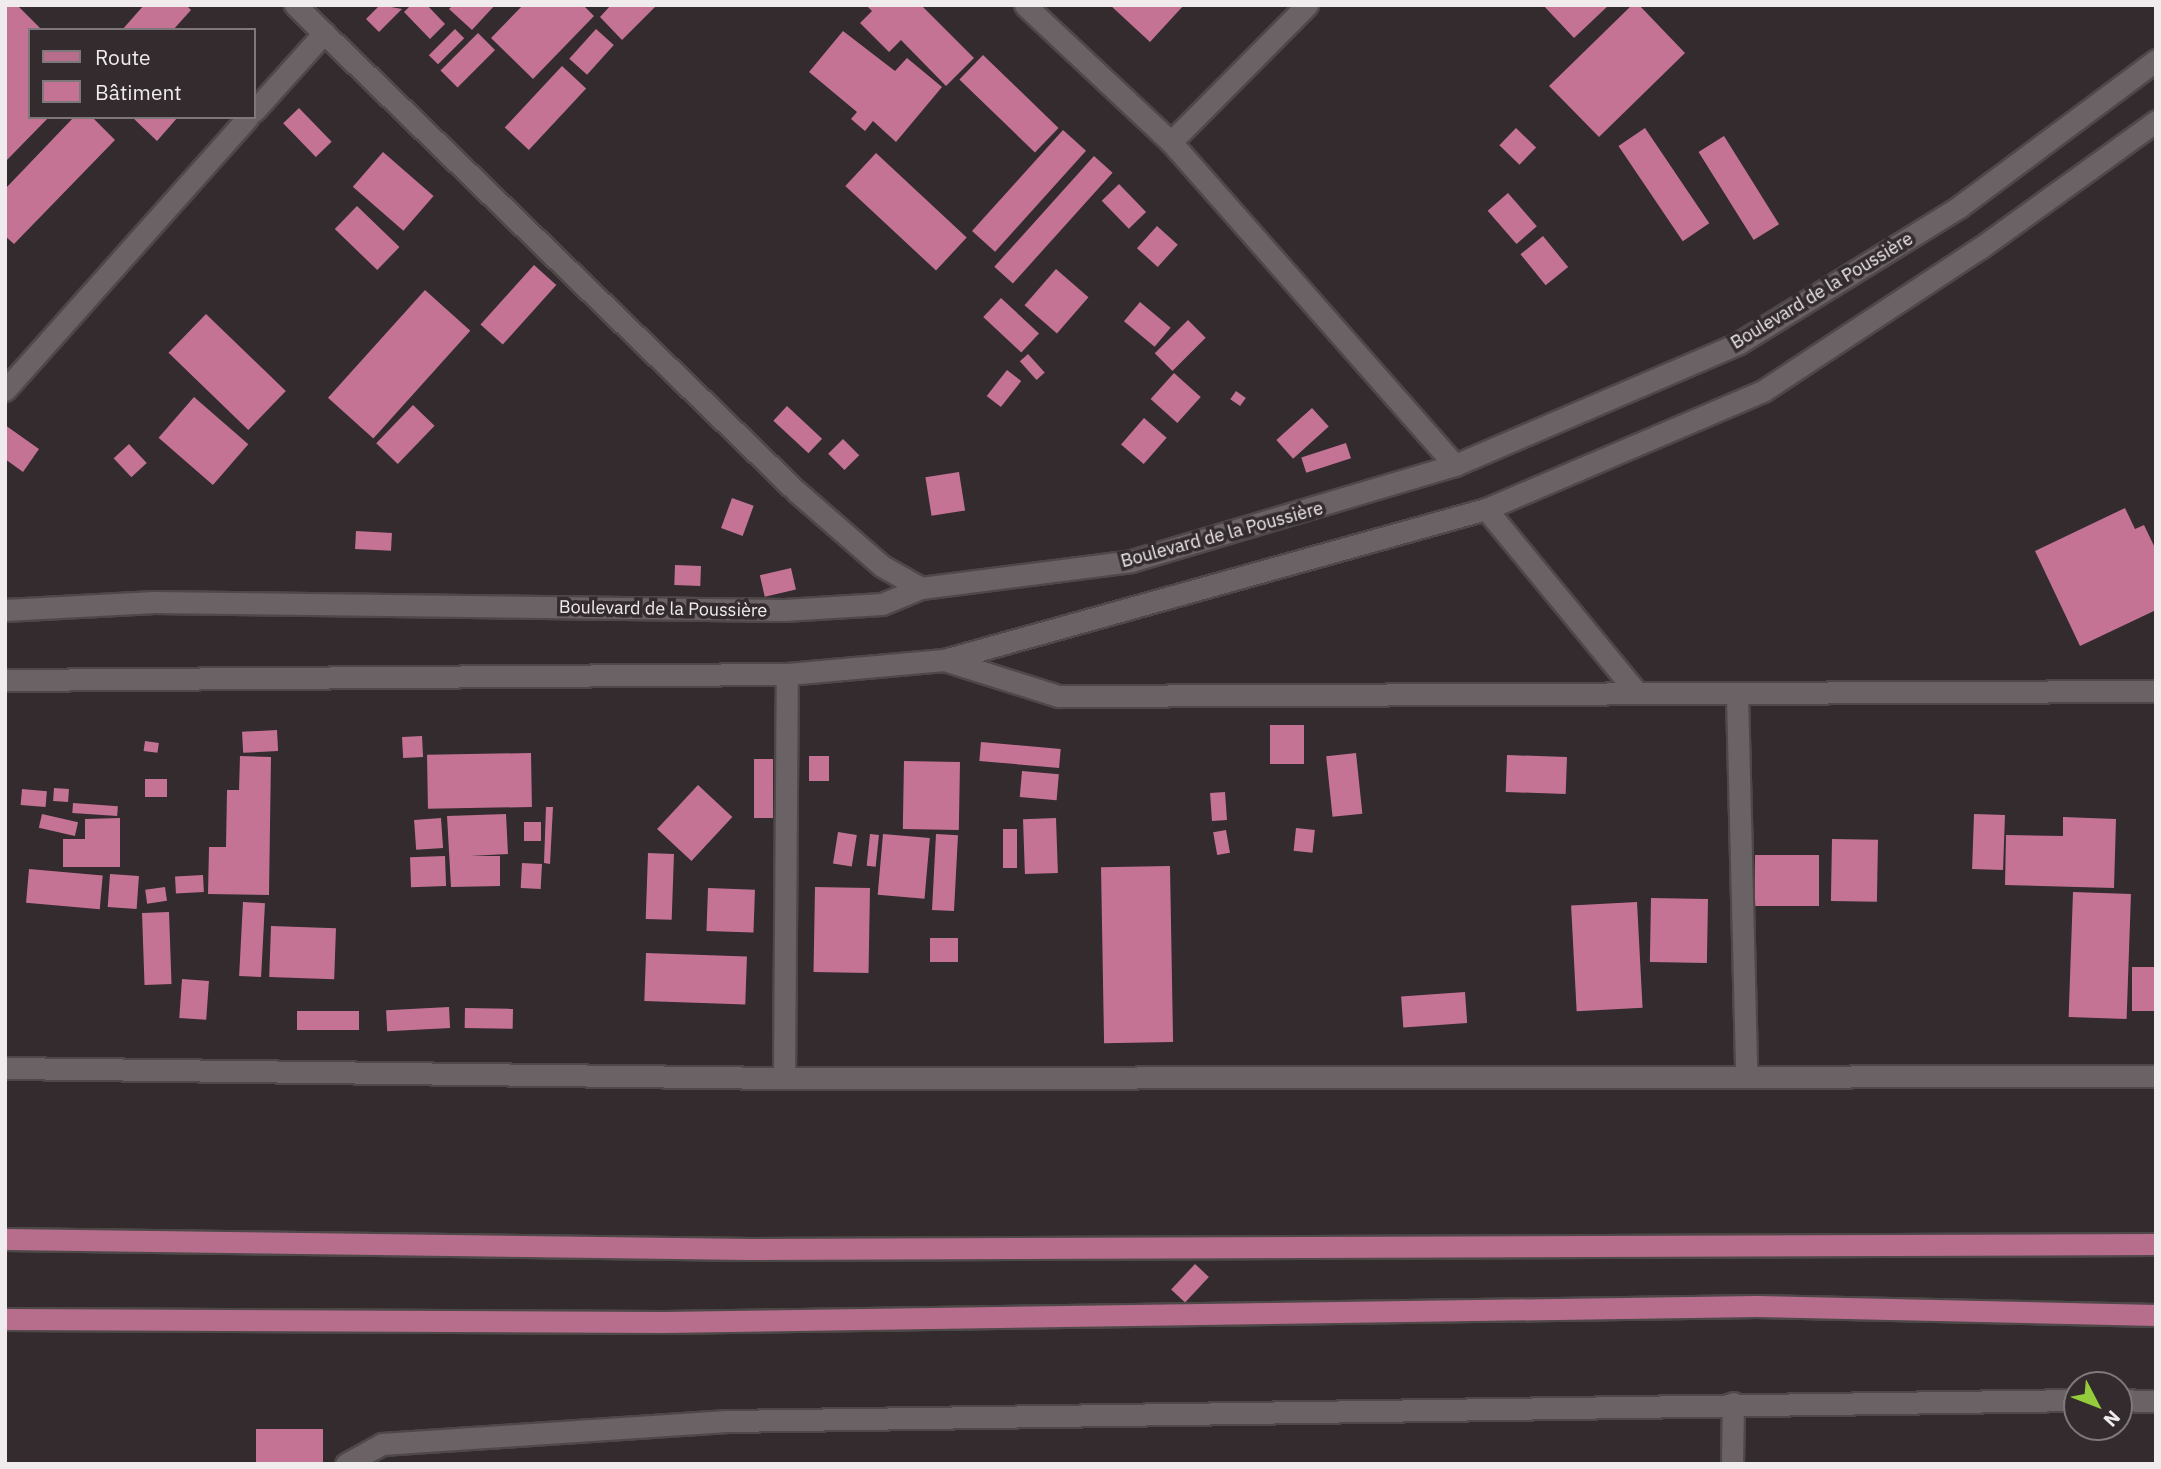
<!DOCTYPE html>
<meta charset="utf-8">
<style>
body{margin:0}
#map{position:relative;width:2161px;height:1469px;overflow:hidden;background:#332b2e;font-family:"IBM Plex Sans",sans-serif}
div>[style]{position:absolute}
.building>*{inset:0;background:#c47394;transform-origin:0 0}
.roads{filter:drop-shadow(2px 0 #4e4849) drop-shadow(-2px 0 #4e4849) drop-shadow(0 2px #4e4849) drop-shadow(0 -2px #4e4849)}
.minor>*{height:21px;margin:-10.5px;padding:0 10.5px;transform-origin:10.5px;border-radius:10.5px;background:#6b6265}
.primary>*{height:21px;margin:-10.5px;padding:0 10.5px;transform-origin:10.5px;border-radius:10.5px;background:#b76e8d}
span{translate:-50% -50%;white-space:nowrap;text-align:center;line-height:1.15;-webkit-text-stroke:7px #332b2e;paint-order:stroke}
.street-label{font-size:18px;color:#f0ebec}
.frame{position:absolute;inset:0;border:7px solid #f0ebec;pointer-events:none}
.legend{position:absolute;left:28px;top:28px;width:228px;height:91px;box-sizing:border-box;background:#332b2e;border:2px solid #7f787a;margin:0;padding:9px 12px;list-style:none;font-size:21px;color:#f0ebec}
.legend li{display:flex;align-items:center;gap:14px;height:35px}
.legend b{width:35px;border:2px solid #7f787a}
.north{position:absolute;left:2063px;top:1371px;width:70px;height:70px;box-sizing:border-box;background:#332b2e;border:2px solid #7f787a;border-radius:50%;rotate:132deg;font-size:19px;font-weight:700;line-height:28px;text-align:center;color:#f0ebec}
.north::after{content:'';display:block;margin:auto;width:24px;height:32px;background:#95cc3b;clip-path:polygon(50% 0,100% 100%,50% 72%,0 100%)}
</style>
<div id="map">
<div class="building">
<div style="clip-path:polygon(5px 5px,17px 5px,42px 30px,30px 30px,30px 117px,49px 117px,5px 162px)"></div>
<div style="clip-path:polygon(144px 5px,186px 5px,191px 10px,173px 30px,122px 30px)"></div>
<div style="clip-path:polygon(380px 5px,402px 9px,379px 32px,366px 19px)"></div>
<div style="clip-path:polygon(411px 5px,427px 5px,445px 24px,430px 39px,404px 12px)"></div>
<div style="clip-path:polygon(453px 5px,495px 5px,472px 30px,449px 9px)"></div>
<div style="clip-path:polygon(523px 5px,583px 5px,594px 16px,533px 79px,491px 38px)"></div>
<div style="clip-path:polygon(611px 5px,657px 5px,622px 40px,600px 17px)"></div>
<div style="clip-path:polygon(866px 5px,921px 5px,974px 58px,946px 86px,901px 40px,889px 52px,860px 23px,872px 11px)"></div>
<div style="clip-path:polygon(1110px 5px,1184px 5px,1150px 42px)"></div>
<div style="clip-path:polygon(1543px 5px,1609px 5px,1574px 38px)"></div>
<div style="clip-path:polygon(1632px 5px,1639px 5px,1685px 53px,1599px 137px,1549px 86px)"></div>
<div style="left:455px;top:29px;width:13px;height:37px;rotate:45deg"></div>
<div style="left:596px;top:29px;width:24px;height:40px;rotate:42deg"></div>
<div style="clip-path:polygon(843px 31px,895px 71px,907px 58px,942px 87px,896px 142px,873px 121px,865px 131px,851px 119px,857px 112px,809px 72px)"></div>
<div style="left:478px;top:33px;width:24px;height:53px;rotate:45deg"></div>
<div style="left:983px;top:55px;width:105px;height:34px;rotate:44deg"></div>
<div style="left:562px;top:66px;width:33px;height:84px;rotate:43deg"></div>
<div style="left:299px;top:108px;width:47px;height:22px;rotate:46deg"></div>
<div style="clip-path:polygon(74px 117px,92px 117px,115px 140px,14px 244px,5px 236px,5px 189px)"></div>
<div style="clip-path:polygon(132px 117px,178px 117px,157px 141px)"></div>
<div style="left:1516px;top:128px;width:28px;height:24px;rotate:44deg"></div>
<div style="left:1645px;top:128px;width:115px;height:32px;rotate:56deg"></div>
<div style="left:1063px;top:130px;width:31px;height:136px;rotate:42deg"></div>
<div style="left:1724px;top:136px;width:104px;height:30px;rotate:58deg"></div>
<div style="left:383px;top:152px;width:67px;height:46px;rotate:41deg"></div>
<div style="left:876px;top:153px;width:124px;height:45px;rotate:43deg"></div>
<div style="left:1094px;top:156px;width:25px;height:149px;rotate:42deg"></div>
<div style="left:1119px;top:184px;width:39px;height:24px;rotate:46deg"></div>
<div style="left:1508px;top:193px;width:44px;height:27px;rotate:49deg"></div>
<div style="left:357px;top:206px;width:59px;height:32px;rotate:44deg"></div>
<div style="left:1157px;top:226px;width:28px;height:30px;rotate:42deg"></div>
<div style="left:1543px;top:236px;width:40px;height:29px;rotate:51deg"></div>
<div style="left:534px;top:265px;width:30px;height:80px;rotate:42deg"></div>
<div style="left:1056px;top:269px;width:43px;height:48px;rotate:41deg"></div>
<div style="left:425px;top:290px;width:61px;height:145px;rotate:42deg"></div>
<div style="left:1001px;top:298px;width:52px;height:26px;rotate:43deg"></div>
<div style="left:1140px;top:302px;width:40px;height:25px;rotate:40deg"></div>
<div style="left:206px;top:314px;width:111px;height:54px;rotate:44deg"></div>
<div style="left:1188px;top:320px;width:25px;height:47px;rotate:45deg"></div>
<div style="left:1028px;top:354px;width:25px;height:11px;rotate:48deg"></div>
<div style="left:1007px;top:370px;width:18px;height:33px;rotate:38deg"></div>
<div style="left:1174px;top:373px;width:36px;height:35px;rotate:42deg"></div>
<div style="left:1236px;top:391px;width:12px;height:10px;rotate:35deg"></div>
<div style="left:194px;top:397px;width:72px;height:54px;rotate:41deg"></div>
<div style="left:413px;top:405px;width:30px;height:53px;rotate:44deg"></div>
<div style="left:787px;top:406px;width:48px;height:20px;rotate:43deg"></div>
<div style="left:1312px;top:408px;width:25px;height:48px;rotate:48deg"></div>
<div style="left:1144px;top:418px;width:30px;height:35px;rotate:41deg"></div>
<div style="clip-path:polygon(5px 425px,39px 449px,23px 472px,5px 459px)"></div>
<div style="left:843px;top:439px;width:23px;height:21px;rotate:45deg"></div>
<div style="left:1346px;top:443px;width:16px;height:47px;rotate:72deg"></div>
<div style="left:129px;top:444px;width:26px;height:21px;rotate:47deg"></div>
<div style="left:959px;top:472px;width:39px;height:34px;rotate:81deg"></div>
<div style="left:732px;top:498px;width:23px;height:32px;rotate:20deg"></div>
<div style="clip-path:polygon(2125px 508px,2135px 529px,2144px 525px,2156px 550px,2156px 610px,2080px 646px,2035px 551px)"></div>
<div style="left:356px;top:531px;width:36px;height:18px;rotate:3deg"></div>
<div style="left:675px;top:565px;width:26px;height:20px;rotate:2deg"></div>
<div style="left:791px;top:568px;width:22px;height:32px;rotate:77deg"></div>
<div style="left:1270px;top:725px;width:34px;height:39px"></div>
<div style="left:277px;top:730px;width:21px;height:35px;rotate:87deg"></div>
<div style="left:422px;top:736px;width:21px;height:20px;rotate:87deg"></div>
<div style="left:145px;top:741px;width:14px;height:10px;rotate:8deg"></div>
<div style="left:981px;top:742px;width:80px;height:19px;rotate:5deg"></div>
<div style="left:531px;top:753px;width:54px;height:104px;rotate:89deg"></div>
<div style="left:1356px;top:753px;width:61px;height:30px;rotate:84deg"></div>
<div style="left:1507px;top:755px;width:60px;height:37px;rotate:2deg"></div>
<div style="clip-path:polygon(240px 756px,271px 757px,269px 895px,208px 894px,209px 847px,226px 847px,227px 790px,239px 790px)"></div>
<div style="left:809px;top:756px;width:20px;height:25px"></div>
<div style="left:754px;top:759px;width:19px;height:59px"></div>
<div style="left:904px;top:761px;width:56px;height:68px;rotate:1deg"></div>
<div style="left:1022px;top:771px;width:37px;height:26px;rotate:5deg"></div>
<div style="left:145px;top:779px;width:22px;height:18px"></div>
<div style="left:698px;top:785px;width:47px;height:60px;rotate:43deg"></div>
<div style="left:54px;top:788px;width:15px;height:13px;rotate:4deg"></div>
<div style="left:22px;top:789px;width:25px;height:16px;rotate:5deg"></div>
<div style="left:1225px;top:792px;width:28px;height:15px;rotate:86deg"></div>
<div style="left:73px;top:803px;width:45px;height:10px;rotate:4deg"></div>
<div style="clip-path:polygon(546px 807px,553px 807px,550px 864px,544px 863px)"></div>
<div style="left:42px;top:814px;width:37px;height:14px;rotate:13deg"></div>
<div style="clip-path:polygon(506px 814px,508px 854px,470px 856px,500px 856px,500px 886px,451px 887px,447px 816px)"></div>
<div style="left:1974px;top:814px;width:31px;height:55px;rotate:2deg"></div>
<div style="clip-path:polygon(2063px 817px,2116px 819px,2114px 888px,2005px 885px,2006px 835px,2063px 836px)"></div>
<div style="clip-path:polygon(120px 818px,120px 867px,63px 867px,63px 839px,85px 839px,85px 819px)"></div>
<div style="left:441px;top:818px;width:30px;height:27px;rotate:86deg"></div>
<div style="left:1056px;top:818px;width:55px;height:33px;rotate:88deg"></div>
<div style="left:524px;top:822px;width:17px;height:19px"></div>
<div style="left:1296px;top:828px;width:19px;height:23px;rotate:6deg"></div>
<div style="left:1003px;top:829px;width:14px;height:39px"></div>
<div style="left:1226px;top:830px;width:23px;height:13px;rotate:80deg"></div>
<div style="left:838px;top:832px;width:19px;height:32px;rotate:9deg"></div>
<div style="left:870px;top:834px;width:9px;height:32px;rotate:6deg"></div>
<div style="left:883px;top:834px;width:47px;height:61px;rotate:5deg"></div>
<div style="left:936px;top:834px;width:22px;height:76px;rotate:3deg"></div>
<div style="left:1832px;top:839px;width:46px;height:62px;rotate:1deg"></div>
<div style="left:648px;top:853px;width:26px;height:66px;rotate:2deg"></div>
<div style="left:1755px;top:855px;width:64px;height:51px"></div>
<div style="left:445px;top:856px;width:30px;height:35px;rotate:88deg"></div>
<div style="left:522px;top:863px;width:20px;height:25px;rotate:3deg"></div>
<div style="left:1170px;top:866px;width:176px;height:69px;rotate:89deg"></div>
<div style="left:29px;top:869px;width:74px;height:34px;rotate:5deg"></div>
<div style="left:110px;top:874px;width:29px;height:33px;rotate:4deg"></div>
<div style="left:203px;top:875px;width:17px;height:28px;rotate:87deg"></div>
<div style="left:165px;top:887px;width:14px;height:20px;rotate:82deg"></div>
<div style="left:815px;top:887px;width:55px;height:85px;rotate:1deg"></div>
<div style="left:708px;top:888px;width:47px;height:43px;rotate:2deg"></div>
<div style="left:2073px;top:892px;width:58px;height:125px;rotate:2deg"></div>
<div style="left:1651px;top:898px;width:57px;height:64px;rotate:1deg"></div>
<div style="left:243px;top:902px;width:22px;height:74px;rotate:3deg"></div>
<div style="left:1637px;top:902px;width:106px;height:66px;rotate:87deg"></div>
<div style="left:169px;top:912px;width:72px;height:27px;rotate:88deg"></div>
<div style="left:271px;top:926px;width:65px;height:51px;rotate:2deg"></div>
<div style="left:958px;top:938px;width:24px;height:28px;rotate:90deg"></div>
<div style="left:646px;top:953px;width:101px;height:48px;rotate:2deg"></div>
<div style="left:2156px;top:967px;width:44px;height:24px;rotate:90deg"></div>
<div style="left:182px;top:979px;width:27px;height:39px;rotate:4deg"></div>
<div style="left:1465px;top:992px;width:31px;height:64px;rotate:86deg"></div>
<div style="left:449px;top:1007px;width:21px;height:63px;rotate:87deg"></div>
<div style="left:465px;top:1008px;width:48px;height:20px;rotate:1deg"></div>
<div style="left:297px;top:1011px;width:62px;height:19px"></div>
<div style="left:1195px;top:1264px;width:19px;height:35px;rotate:43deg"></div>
<div style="left:256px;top:1429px;width:67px;height:35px"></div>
</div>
<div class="roads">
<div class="minor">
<div style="left:295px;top:5px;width:698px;rotate:44.13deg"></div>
<div style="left:796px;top:491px;width:114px;rotate:41.1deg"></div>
<div style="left:882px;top:566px;width:45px;rotate:29.4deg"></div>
<div style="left:1025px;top:5px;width:200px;rotate:43.2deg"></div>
<div style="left:1171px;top:142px;width:430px;rotate:48.7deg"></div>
<div style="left:254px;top:111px;width:105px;rotate:-48.1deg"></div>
<div style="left:1171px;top:142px;width:193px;rotate:-45.2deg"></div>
<div style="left:5px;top:390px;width:365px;rotate:-48.3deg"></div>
<div style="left:1486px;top:509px;width:233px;rotate:50.6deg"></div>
<div style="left:5px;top:610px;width:149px;rotate:-3.1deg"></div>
<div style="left:154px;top:602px;width:630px;rotate:0.73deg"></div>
<div style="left:784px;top:610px;width:98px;rotate:-3.5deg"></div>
<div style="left:882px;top:604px;width:42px;rotate:-22.3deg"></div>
<div style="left:921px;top:588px;width:212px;rotate:-7.3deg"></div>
<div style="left:1131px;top:561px;width:338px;rotate:-16.5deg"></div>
<div style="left:1455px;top:465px;width:309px;rotate:-23.2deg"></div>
<div style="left:1739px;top:343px;width:259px;rotate:-31.7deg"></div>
<div style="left:1959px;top:207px;width:246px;rotate:-36.7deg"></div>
<div style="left:944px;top:660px;width:120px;rotate:17.5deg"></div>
<div style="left:1058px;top:696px;width:1098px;rotate:-0.26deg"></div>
<div style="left:5px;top:680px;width:782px;rotate:-0.44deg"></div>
<div style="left:787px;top:674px;width:158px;rotate:-5.1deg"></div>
<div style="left:944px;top:660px;width:563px;rotate:-15.57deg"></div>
<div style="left:1486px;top:509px;width:301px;rotate:-23.1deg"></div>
<div style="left:1763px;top:391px;width:260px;rotate:-33.4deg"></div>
<div style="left:1980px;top:248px;width:217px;rotate:-35.8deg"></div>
<div style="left:1737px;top:695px;width:381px;rotate:88.6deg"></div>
<div style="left:5px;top:1068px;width:779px;rotate:0.74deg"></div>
<div style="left:784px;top:1078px;width:1372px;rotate:-0.08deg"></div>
<div style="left:784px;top:1078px;width:404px;rotate:-89.6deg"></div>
<div style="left:2119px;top:1400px;width:37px;rotate:2deg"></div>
<div style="left:346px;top:1464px;width:41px;rotate:-29.1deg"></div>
<div style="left:382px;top:1444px;width:346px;rotate:-3.8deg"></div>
<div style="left:727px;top:1421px;width:1350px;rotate:-0.89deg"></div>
<div style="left:1732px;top:1464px;width:61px;rotate:-89.1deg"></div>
</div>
<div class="primary">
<div style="left:5px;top:1239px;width:745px;rotate:0.77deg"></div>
<div style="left:750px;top:1249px;width:1406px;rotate:-0.2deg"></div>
<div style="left:5px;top:1319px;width:658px;rotate:0.26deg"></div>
<div style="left:663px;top:1322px;width:1094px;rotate:-0.84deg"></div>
<div style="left:1757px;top:1306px;width:399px;rotate:1.3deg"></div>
</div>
</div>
<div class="street-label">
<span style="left:1822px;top:291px;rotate:-31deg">Boulevard de la Poussière</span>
<span style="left:1222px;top:535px;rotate:-15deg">Boulevard de la Poussière</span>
<span style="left:663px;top:609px;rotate:1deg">Boulevard de la Poussière</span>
</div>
<div class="frame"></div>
<ul class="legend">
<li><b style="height:9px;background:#b76e8d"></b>Route</li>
<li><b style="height:19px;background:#c47394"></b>Bâtiment</li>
</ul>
<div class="north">N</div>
</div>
